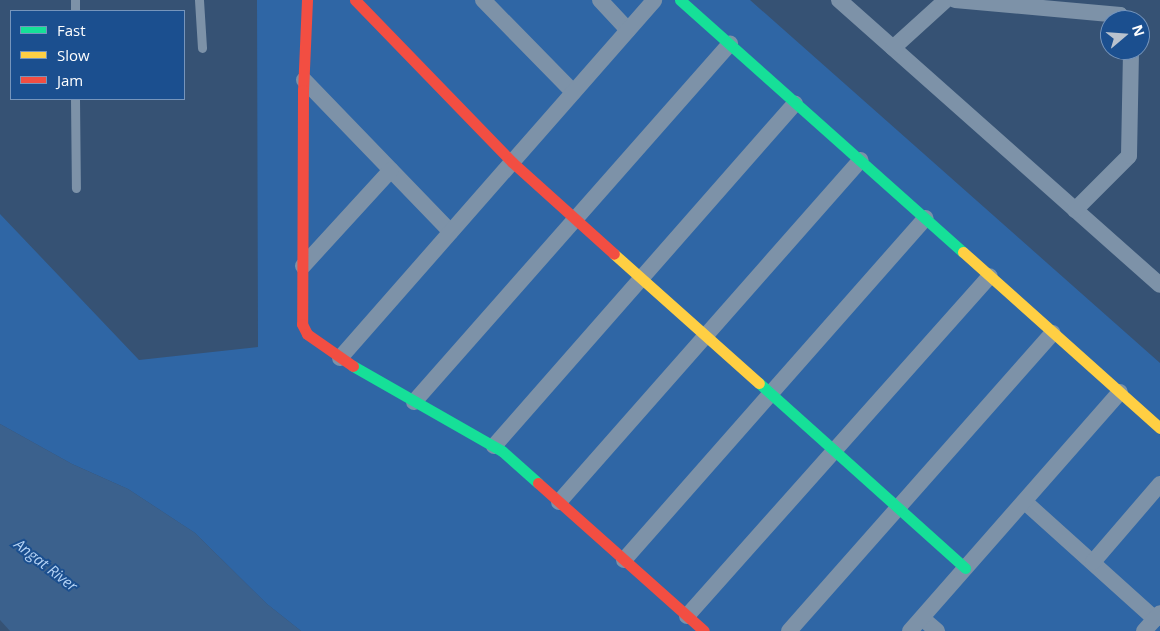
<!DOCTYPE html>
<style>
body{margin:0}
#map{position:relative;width:1160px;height:631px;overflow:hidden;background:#365274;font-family:"Open Sans",sans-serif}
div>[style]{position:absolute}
.green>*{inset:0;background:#2f66a5}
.water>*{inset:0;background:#3b618d}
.lane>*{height:9px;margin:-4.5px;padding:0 4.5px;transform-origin:4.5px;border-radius:4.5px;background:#7d92a8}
.street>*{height:16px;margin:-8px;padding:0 8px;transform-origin:8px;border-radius:8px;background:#7d92a8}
.fast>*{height:11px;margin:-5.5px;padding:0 5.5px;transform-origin:5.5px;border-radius:5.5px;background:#16e098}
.slow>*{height:11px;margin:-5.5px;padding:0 5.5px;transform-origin:5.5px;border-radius:5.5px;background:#ffcf43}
.jam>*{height:11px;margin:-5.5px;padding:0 5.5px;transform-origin:5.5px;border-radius:5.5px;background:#f24e42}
span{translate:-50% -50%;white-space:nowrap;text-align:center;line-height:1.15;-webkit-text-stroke:4px #1b4f8f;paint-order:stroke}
.water-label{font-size:15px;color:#b5d3f5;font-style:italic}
.legend{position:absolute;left:10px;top:10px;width:175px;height:90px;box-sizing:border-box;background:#1b4f8f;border:1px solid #7695bc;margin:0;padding:6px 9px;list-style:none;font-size:15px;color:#fff}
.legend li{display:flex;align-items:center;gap:10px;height:25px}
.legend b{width:25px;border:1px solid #7695bc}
.north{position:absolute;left:1100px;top:10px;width:50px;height:50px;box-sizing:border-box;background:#1b4f8f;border:1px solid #7695bc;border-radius:50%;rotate:72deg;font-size:14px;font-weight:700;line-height:20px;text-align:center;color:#fff}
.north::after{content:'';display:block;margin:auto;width:18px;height:22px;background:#b9c2ce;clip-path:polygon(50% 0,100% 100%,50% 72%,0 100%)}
</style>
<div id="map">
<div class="green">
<div style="clip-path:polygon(257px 0,750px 0,1160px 363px,1160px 631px,301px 631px,267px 604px,195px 533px,128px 489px,72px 464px,0 424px,0 214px,139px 360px,258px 347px)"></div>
</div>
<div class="water">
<div style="clip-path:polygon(0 424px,72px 464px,128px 489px,195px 533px,267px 604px,301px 631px,10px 631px,0 620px)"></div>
</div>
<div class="lane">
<div style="left:75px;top:0;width:11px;rotate:90deg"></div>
<div style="left:199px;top:0;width:48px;rotate:86.4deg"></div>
<div style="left:75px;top:99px;width:89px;rotate:89.4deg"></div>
</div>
<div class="street">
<div style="left:483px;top:0;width:129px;rotate:45.6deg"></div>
<div style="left:600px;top:0;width:41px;rotate:47deg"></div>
<div style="left:839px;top:0;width:429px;rotate:41.6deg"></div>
<div style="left:955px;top:0;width:166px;rotate:5.2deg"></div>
<div style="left:1120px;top:15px;width:6px;rotate:59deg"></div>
<div style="left:893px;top:48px;width:72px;rotate:-42.2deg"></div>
<div style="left:304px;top:80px;width:211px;rotate:46deg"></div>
<div style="left:1075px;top:210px;width:76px;rotate:-45deg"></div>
<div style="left:1129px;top:156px;width:106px;rotate:-88.9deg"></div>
<div style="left:303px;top:266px;width:130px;rotate:-47.5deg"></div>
<div style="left:340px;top:358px;width:476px;rotate:-48.7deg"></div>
<div style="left:414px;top:402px;width:478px;rotate:-48.6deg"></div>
<div style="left:494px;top:446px;width:456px;rotate:-48.7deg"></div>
<div style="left:559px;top:502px;width:456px;rotate:-48.6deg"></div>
<div style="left:1025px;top:502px;width:175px;rotate:42deg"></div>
<div style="left:624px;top:560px;width:456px;rotate:-48.6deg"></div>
<div style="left:1093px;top:562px;width:103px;rotate:-49.3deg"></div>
<div style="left:687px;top:616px;width:455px;rotate:-48.3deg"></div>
<div style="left:922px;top:618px;width:20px;rotate:41deg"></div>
<div style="left:789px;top:631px;width:398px;rotate:-48.5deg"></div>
<div style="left:910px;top:631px;width:318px;rotate:-48.7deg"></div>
<div style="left:1144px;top:631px;width:24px;rotate:-48deg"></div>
</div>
<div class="fast">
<div style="left:680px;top:0;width:379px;rotate:41.7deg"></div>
<div style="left:353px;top:366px;width:172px;rotate:29.7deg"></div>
<div style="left:502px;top:451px;width:48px;rotate:41.6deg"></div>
<div style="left:759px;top:383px;width:277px;rotate:41.9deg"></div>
</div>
<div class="slow">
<div style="left:963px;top:252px;width:264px;rotate:41.8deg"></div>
<div style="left:614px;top:254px;width:194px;rotate:41.7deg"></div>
</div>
<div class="jam">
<div style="left:307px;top:0;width:90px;rotate:92.5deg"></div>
<div style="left:303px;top:90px;width:234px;rotate:90.2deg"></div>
<div style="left:302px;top:324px;width:11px;rotate:63deg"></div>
<div style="left:307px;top:334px;width:56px;rotate:34.8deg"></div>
<div style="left:355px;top:0;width:226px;rotate:45.9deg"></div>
<div style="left:512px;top:162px;width:137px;rotate:42deg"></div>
<div style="left:538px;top:483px;width:222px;rotate:41.7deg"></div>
</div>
<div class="water-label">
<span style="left:46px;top:565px;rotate:38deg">Angat River</span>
</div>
<ul class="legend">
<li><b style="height:6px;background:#16e098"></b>Fast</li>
<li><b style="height:6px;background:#ffcf43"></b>Slow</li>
<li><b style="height:6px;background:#f24e42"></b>Jam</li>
</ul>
<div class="north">N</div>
</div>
